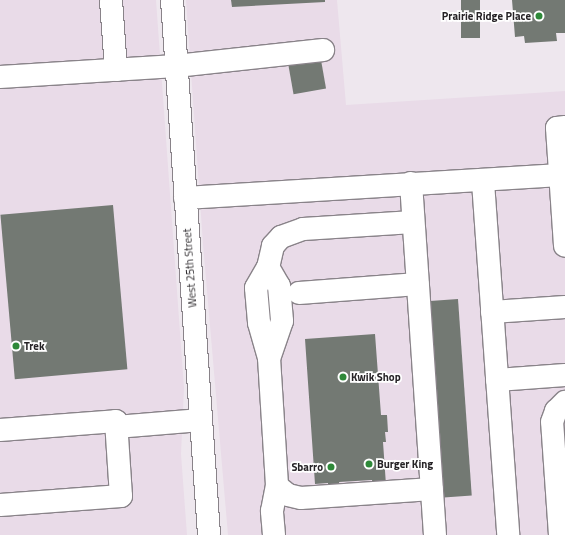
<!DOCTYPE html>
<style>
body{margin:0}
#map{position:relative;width:565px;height:535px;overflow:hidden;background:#eee7ee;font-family:"Titillium Web",sans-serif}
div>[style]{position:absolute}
.built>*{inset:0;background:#e9dbe8}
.building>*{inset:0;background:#737973;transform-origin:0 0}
.roads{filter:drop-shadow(1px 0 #898389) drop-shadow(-1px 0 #898389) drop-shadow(0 1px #898389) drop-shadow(0 -1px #898389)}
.minor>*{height:22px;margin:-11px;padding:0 11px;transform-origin:11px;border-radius:11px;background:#fff}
.dots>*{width:11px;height:11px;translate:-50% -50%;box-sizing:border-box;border:2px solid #fff;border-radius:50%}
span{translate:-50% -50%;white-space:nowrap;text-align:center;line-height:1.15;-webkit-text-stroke:3.5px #fff;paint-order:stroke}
.poi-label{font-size:11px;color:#262326;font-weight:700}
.right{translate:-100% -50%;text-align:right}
.left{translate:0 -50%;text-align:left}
.street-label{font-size:11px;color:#262326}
</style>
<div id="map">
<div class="built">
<div style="clip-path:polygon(0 0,156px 0,184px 388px,181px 454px,187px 535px,0 535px)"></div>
<div style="clip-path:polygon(186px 0,337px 0,346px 105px,565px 91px,565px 535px,228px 535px,203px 244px)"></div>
</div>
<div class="building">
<div style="clip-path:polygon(231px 0,325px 0,325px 2px,232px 7px)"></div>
<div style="left:461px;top:0;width:19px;height:38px"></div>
<div style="clip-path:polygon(512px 0,565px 0,565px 33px,556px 33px,557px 41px,525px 43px,524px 36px,515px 37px)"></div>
<div style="left:321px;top:60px;width:29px;height:33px;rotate:80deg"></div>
<div style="left:113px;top:205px;width:165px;height:113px;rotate:85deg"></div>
<div style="left:458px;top:299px;width:197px;height:28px;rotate:86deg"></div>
<div style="clip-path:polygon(375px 334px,381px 415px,387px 415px,388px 432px,385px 432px,386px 442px,383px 442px,386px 485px,373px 486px,372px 480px,339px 482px,340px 488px,328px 489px,328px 483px,315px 484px,305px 339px)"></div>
<div style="clip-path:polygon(565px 428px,565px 446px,561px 446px,560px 429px)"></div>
</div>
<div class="roads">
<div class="minor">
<div style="left:111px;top:0;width:70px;rotate:85.9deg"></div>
<div style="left:172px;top:0;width:536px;rotate:86.04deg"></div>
<div style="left:0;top:77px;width:176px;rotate:-3.6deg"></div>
<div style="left:176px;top:66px;width:148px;rotate:-6.2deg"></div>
<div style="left:565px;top:127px;width:8px;rotate:173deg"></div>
<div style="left:557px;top:128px;width:118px;rotate:86.1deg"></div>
<div style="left:483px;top:182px;width:354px;rotate:85.9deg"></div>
<div style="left:411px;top:183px;width:353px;rotate:86.1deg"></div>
<div style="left:185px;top:198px;width:376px;rotate:-3.5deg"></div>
<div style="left:413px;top:222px;width:110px;rotate:176.4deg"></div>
<div style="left:303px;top:229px;width:23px;rotate:160deg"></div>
<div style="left:281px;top:237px;width:12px;rotate:132deg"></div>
<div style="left:273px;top:246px;width:22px;rotate:103deg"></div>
<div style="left:268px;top:267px;width:24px;rotate:120deg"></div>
<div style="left:256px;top:288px;width:35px;rotate:85deg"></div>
<div style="left:259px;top:323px;width:36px;rotate:74deg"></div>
<div style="left:269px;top:358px;width:128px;rotate:86.4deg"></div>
<div style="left:277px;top:486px;width:14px;rotate:39deg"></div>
<div style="left:288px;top:495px;width:13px;rotate:13deg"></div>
<div style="left:301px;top:498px;width:131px;rotate:-3.9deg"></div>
<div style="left:268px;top:267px;width:22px;rotate:60deg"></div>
<div style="left:279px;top:286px;width:35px;rotate:85deg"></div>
<div style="left:282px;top:321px;width:39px;rotate:109deg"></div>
<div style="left:299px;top:293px;width:119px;rotate:-4.3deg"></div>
<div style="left:492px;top:312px;width:73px;rotate:-3.9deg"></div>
<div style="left:497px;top:380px;width:68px;rotate:-4.2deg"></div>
<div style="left:116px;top:427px;width:85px;rotate:-4.7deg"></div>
<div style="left:0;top:430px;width:116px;rotate:-4.4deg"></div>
<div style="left:116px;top:421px;width:75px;rotate:86.2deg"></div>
<div style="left:121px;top:496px;width:121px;rotate:175.7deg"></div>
<div style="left:274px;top:535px;width:24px;rotate:-95deg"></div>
<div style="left:272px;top:511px;width:25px;rotate:-79deg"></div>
<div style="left:560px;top:535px;width:113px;rotate:-94deg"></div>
<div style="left:552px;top:422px;width:12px;rotate:-70deg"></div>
<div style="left:556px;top:411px;width:13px;rotate:-45deg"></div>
</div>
</div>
<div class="dots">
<div style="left:539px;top:16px;background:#2e8939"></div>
<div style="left:16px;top:346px;background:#2e8939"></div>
<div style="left:343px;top:377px;background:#2e8939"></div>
<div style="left:369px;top:464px;background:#2e8939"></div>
<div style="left:331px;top:467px;background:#2e8939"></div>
</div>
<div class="poi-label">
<span class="right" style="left:531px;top:16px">Prairie Ridge Place</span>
<span class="left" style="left:24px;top:346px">Trek</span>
<span class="left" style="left:351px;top:377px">Kwik Shop</span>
<span class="left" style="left:377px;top:464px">Burger King</span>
<span class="right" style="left:323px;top:467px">Sbarro</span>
</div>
<div class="street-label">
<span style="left:190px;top:268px;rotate:-94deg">West 25th Street</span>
</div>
</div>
